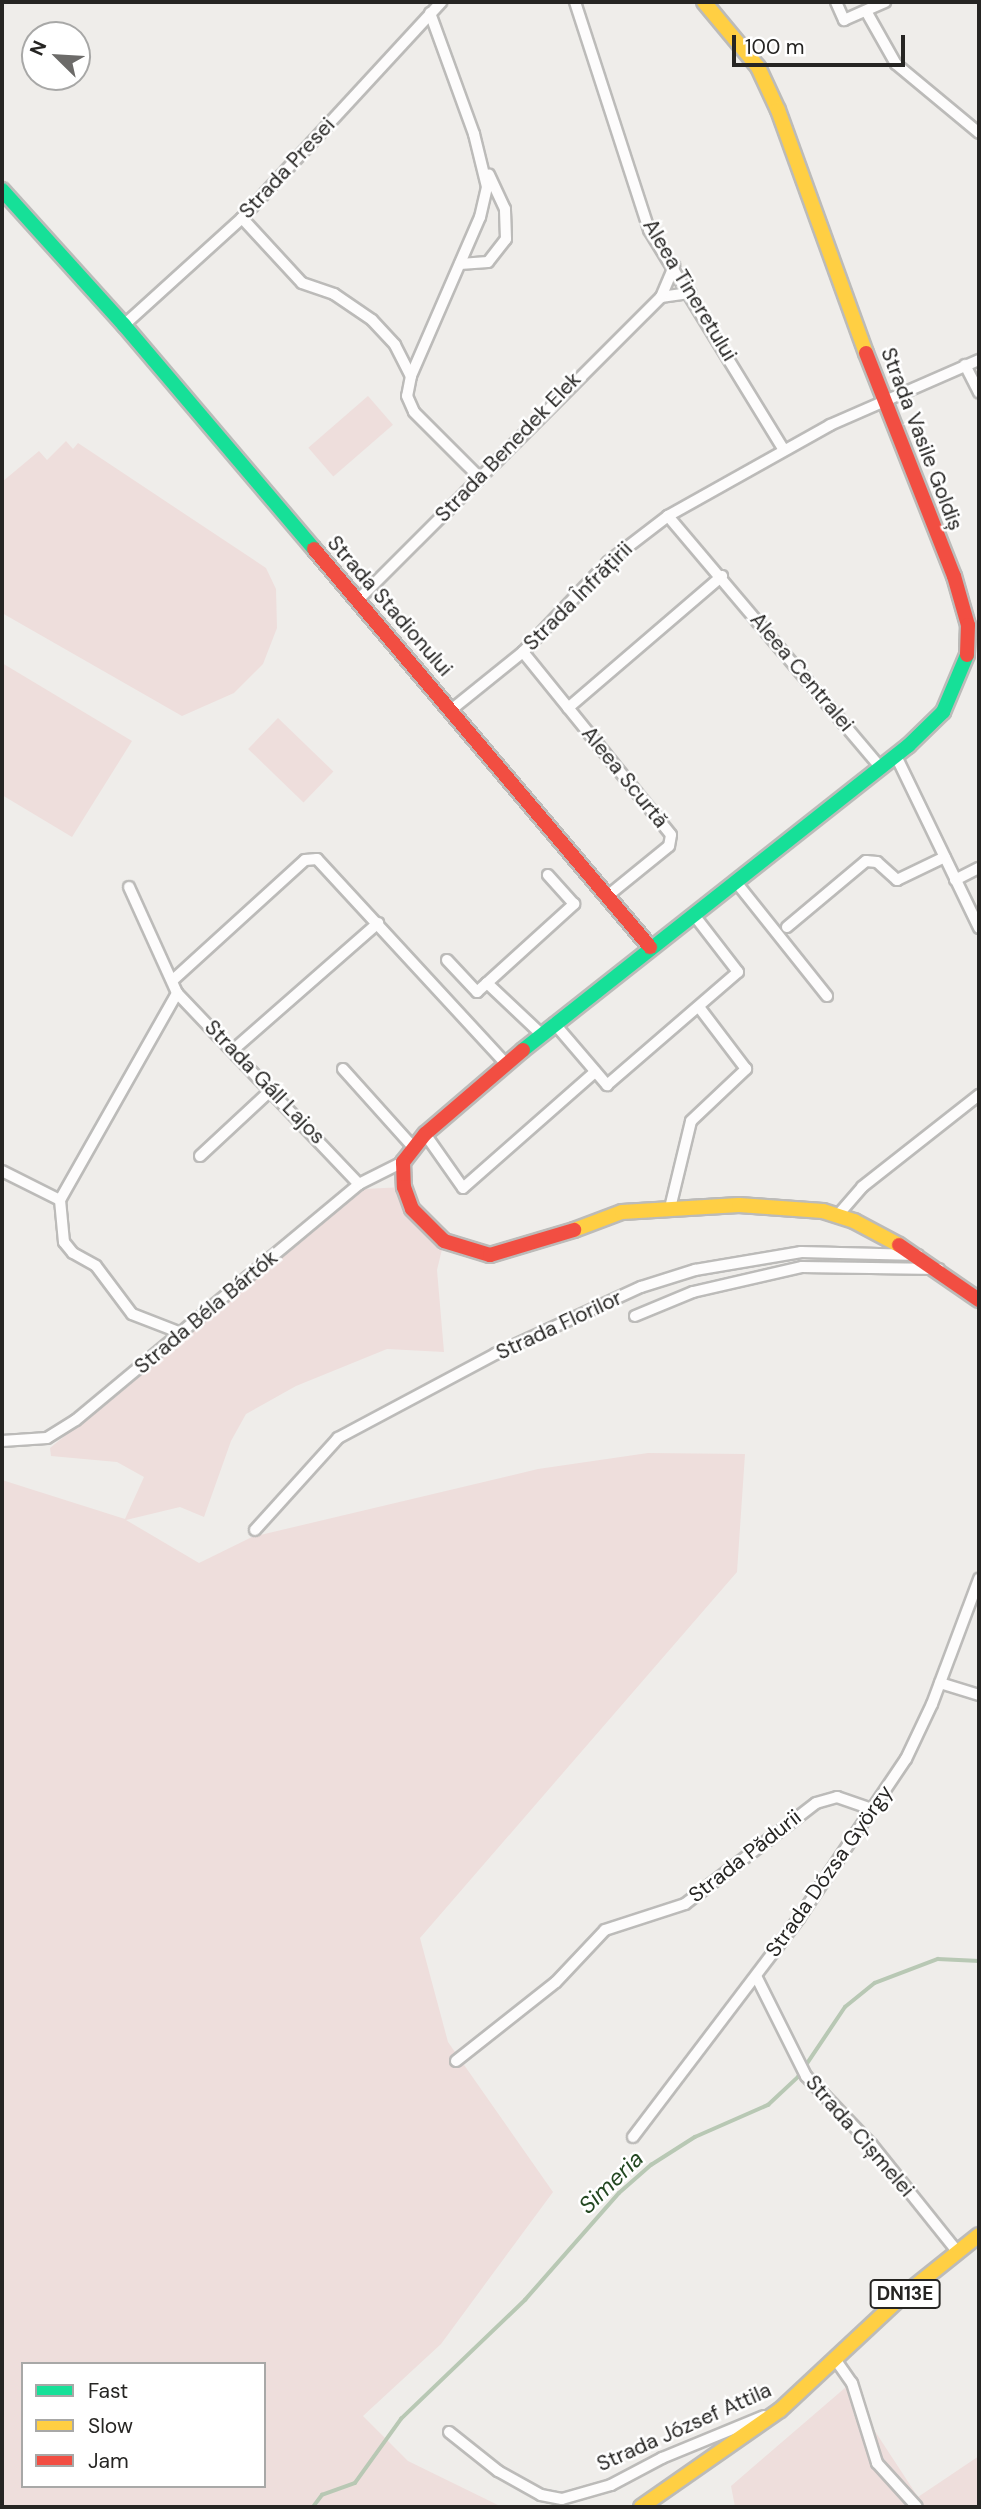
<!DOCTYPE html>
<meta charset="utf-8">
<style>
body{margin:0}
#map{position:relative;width:981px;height:2509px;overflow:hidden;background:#efedea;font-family:"DM Sans",sans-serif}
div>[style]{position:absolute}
.green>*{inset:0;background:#eededc;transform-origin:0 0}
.stream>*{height:3.5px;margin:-1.75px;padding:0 1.75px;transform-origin:1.75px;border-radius:1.75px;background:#b8c8b4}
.roads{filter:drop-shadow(2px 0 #bcbbb9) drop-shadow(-2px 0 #bcbbb9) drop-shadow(0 2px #bcbbb9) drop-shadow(0 -2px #bcbbb9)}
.street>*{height:10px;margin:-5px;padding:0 5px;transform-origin:5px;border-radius:5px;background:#fdfcfc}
.fast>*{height:14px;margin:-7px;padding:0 7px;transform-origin:7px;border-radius:7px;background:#16e098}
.slow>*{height:14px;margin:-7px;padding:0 7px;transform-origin:7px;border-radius:7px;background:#ffcf43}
.jam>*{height:14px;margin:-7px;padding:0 7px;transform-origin:7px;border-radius:7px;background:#f24e42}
span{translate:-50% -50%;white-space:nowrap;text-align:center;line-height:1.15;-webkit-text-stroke:5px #fff;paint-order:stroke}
.shield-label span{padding:2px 5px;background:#fff;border:2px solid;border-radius:5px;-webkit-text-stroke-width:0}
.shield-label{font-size:19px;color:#262523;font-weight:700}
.street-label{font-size:21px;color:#262523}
.water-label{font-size:23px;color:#244822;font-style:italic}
.frame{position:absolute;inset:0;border:4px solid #262523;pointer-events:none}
.legend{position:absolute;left:21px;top:2362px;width:245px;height:126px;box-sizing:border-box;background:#fff;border:2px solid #a8a8a7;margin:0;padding:9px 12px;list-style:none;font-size:21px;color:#262523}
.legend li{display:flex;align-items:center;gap:14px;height:35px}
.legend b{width:35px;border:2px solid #a8a8a7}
.north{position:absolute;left:21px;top:21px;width:70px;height:70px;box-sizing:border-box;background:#fff;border:2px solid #a8a8a7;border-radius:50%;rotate:294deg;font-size:19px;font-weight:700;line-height:28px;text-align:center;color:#262523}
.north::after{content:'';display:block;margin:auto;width:24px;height:32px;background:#6c6b69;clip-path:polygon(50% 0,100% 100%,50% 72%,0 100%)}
.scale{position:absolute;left:732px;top:35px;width:173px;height:32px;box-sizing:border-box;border:4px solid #262523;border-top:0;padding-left:9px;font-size:21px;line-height:24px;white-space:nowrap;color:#262523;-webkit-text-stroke:5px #fff;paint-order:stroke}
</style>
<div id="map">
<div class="green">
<div style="left:368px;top:396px;width:38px;height:79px;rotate:49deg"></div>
<div style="clip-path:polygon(66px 441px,73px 449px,78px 443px,266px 568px,276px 589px,277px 628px,263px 664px,234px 693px,182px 716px,2px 613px,2px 482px,39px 451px,47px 460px)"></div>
<div style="clip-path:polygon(2px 663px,132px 741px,72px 837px,2px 795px)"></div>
<div style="left:278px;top:718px;width:77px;height:43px;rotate:44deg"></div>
<div style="clip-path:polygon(evenodd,404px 1187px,444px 1241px,437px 1270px,444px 1352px,387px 1349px,296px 1386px,246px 1414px,231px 1441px,204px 1517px,180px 1507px,126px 1520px,199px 1563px,252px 1537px,538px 1469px,648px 1453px,745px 1454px,737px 1572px,420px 1938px,448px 2042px,553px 2192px,441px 2344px,363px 2416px,408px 2461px,502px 2507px,2px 2507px,2px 1480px,125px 1519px,144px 1477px,117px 1462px,51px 1456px,50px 1448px,364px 1189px,404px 1187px,23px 2364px,264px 2364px,264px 2486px,23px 2486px,23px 2364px)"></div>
<div style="clip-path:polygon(846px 2387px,918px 2497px,979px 2456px,979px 2507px,735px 2507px,731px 2486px)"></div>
</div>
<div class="stream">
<div style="left:313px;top:2507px;width:15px;rotate:-53deg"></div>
<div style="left:322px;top:2495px;width:35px;rotate:-20deg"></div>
<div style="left:355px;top:2483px;width:79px;rotate:-54.3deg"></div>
<div style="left:401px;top:2419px;width:172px;rotate:-43.8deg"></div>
<div style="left:525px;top:2300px;width:142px;rotate:-48.7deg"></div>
<div style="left:619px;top:2193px;width:43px;rotate:-41.2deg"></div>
<div style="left:651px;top:2165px;width:52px;rotate:-32.5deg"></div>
<div style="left:695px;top:2137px;width:80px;rotate:-23.7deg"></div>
<div style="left:768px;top:2105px;width:41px;rotate:-43deg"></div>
<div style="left:798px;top:2077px;width:84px;rotate:-56.1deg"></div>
<div style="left:845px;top:2007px;width:38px;rotate:-39deg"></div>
<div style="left:875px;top:1983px;width:67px;rotate:-20.9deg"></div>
<div style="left:938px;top:1959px;width:41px;rotate:2.8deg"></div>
</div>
<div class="roads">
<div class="street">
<div style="left:575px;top:2px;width:240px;rotate:72deg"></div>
<div style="left:649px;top:230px;width:258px;rotate:58.5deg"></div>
<div style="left:836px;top:2px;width:20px;rotate:66deg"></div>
<div style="left:844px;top:20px;width:45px;rotate:-23.7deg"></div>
<div style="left:866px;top:11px;width:61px;rotate:60.5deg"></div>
<div style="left:896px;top:64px;width:108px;rotate:39.7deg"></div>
<div style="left:430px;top:13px;width:129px;rotate:70deg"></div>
<div style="left:474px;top:134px;width:55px;rotate:76.2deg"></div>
<div style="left:487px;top:187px;width:31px;rotate:103deg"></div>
<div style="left:480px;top:217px;width:173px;rotate:113.5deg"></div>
<div style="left:411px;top:376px;width:20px;rotate:101deg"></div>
<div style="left:407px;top:396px;width:17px;rotate:66deg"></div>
<div style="left:414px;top:412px;width:92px;rotate:45deg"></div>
<div style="left:242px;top:218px;width:88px;rotate:47.3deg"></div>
<div style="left:302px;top:283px;width:34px;rotate:19deg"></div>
<div style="left:334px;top:294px;width:46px;rotate:34.4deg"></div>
<div style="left:372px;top:320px;width:34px;rotate:47deg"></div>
<div style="left:395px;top:345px;width:35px;rotate:63deg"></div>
<div style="left:460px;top:264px;width:28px;rotate:-4deg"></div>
<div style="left:488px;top:262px;width:29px;rotate:-52deg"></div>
<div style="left:506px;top:239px;width:30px;rotate:-92deg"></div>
<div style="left:505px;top:209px;width:38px;rotate:-115deg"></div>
<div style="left:661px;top:297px;width:30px;rotate:-8deg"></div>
<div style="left:124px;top:325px;width:159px;rotate:-42.2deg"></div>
<div style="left:242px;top:218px;width:294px;rotate:-47.3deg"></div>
<div style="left:965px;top:365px;width:31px;rotate:63deg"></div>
<div style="left:668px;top:516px;width:330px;rotate:49.8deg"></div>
<div style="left:358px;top:600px;width:429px;rotate:-45deg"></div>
<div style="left:661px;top:297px;width:34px;rotate:-67deg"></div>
<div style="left:523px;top:652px;width:235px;rotate:51deg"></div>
<div style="left:671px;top:835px;width:11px;rotate:100deg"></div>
<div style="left:669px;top:846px;width:76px;rotate:140.9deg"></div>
<div style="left:568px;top:708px;width:203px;rotate:-40.6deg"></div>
<div style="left:451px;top:710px;width:92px;rotate:-38.9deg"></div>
<div style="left:523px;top:652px;width:124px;rotate:-46.6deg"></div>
<div style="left:608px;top:562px;width:76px;rotate:-37.5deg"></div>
<div style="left:668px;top:516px;width:186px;rotate:-29.3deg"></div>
<div style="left:830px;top:425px;width:163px;rotate:-23.6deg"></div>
<div style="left:896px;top:756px;width:191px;rotate:64.2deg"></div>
<div style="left:955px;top:880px;width:27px;rotate:-27deg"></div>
<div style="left:736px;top:882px;width:146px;rotate:51.4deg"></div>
<div style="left:129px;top:887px;width:116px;rotate:65.6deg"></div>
<div style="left:177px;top:993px;width:264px;rotate:46.4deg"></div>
<div style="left:787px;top:927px;width:103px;rotate:-39.9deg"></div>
<div style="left:866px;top:861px;width:11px;rotate:5deg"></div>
<div style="left:877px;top:862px;width:27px;rotate:42deg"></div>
<div style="left:897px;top:880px;width:53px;rotate:-25.6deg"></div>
<div style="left:447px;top:960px;width:44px;rotate:46.8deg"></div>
<div style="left:477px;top:992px;width:13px;rotate:-42deg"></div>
<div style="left:173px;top:980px;width:178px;rotate:-42.3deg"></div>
<div style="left:305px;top:860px;width:12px;rotate:-5deg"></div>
<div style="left:317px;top:859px;width:277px;rotate:47.3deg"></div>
<div style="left:554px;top:1023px;width:82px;rotate:49.5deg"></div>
<div style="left:607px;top:1085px;width:173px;rotate:-40.8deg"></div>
<div style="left:738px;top:972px;width:72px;rotate:-127.7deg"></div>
<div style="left:540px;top:1033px;width:73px;rotate:-136.7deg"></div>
<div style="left:487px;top:983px;width:118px;rotate:-42.2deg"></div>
<div style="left:574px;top:904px;width:39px;rotate:-132deg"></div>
<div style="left:233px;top:1050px;width:193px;rotate:-41.2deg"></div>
<div style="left:343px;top:1069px;width:103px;rotate:48.1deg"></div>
<div style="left:425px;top:1134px;width:66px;rotate:54.9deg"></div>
<div style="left:463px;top:1188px;width:176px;rotate:-41.3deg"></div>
<div style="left:200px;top:1156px;width:97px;rotate:-42.9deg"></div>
<div style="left:2px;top:1171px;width:65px;rotate:26.6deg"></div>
<div style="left:60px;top:1200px;width:42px;rotate:84.6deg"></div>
<div style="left:64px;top:1242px;width:14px;rotate:51deg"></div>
<div style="left:73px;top:1253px;width:26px;rotate:29deg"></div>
<div style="left:96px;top:1266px;width:60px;rotate:53.1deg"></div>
<div style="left:132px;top:1314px;width:53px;rotate:21.2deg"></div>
<div style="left:60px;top:1200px;width:238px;rotate:-60.5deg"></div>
<div style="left:670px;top:1208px;width:89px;rotate:-76.4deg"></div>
<div style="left:691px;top:1121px;width:76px;rotate:-43.4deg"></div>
<div style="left:746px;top:1069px;width:78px;rotate:-127.2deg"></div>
<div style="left:838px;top:1215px;width:37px;rotate:-49deg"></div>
<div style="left:862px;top:1187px;width:149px;rotate:-38.2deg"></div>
<div style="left:635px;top:1316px;width:63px;rotate:-22.5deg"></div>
<div style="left:693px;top:1292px;width:112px;rotate:-12.9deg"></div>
<div style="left:802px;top:1267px;width:137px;rotate:0.8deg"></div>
<div style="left:2px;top:1441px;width:45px;rotate:-3.8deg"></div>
<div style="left:47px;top:1438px;width:34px;rotate:-32deg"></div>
<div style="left:76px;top:1420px;width:368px;rotate:-39.8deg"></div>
<div style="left:359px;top:1184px;width:49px;rotate:-26.6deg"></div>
<div style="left:255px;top:1530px;width:124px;rotate:-47.9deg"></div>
<div style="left:338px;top:1438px;width:178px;rotate:-28.1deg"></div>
<div style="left:495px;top:1354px;width:161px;rotate:-24.7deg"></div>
<div style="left:641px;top:1287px;width:57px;rotate:-17.5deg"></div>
<div style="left:695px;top:1270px;width:108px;rotate:-9.6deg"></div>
<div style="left:801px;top:1252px;width:117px;rotate:1.5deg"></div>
<div style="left:940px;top:1683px;width:41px;rotate:17.1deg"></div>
<div style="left:756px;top:1976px;width:112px;rotate:63.4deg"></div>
<div style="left:806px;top:2076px;width:95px;rotate:46.3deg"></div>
<div style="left:872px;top:2145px;width:136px;rotate:51.3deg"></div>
<div style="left:456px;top:2061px;width:127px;rotate:-38.3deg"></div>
<div style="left:556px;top:1982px;width:71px;rotate:-46.7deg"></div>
<div style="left:605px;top:1930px;width:84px;rotate:-18deg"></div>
<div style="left:685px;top:1904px;width:165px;rotate:-37.6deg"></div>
<div style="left:816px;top:1803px;width:22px;rotate:-16deg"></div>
<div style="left:837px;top:1797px;width:39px;rotate:19deg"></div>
<div style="left:633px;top:2137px;width:275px;rotate:-52.8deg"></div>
<div style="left:799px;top:1918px;width:192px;rotate:-56.1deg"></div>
<div style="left:906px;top:1759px;width:61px;rotate:-64.7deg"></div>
<div style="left:932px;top:1704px;width:134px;rotate:-69.4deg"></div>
<div style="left:835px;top:2359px;width:29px;rotate:55deg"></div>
<div style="left:852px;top:2383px;width:84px;rotate:72.6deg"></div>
<div style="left:877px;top:2463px;width:59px;rotate:47.7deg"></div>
<div style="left:449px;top:2432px;width:63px;rotate:38.5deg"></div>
<div style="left:498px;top:2471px;width:49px;rotate:29.2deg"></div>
<div style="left:541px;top:2495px;width:21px;rotate:11deg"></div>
<div style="left:562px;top:2499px;width:51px;rotate:-15.9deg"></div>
<div style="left:611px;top:2485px;width:58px;rotate:-27.9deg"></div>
<div style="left:662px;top:2458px;width:110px;rotate:-22.4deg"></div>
</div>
<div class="fast">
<div style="left:2px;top:190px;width:182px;rotate:47.9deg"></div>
<div style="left:124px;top:325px;width:294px;rotate:49.7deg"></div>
<div style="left:523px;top:1050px;width:491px;rotate:-38.3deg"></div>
<div style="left:908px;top:746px;width:49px;rotate:-44.2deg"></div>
<div style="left:943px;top:712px;width:62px;rotate:-67.2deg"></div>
</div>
<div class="slow">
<div style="left:704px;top:2px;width:85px;rotate:50.3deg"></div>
<div style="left:758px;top:67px;width:47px;rotate:65.1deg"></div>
<div style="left:778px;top:110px;width:258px;rotate:70.1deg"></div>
<div style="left:574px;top:1230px;width:51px;rotate:-20.6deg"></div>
<div style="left:622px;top:1212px;width:117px;rotate:-3.4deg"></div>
<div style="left:739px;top:1205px;width:84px;rotate:4.1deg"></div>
<div style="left:823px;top:1211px;width:33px;rotate:18deg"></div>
<div style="left:854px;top:1221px;width:51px;rotate:28.1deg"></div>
<div style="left:641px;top:2507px;width:169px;rotate:-34.9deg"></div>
<div style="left:780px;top:2410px;width:163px;rotate:-43deg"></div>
<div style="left:899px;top:2299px;width:102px;rotate:-38.7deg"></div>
</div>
<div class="jam">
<div style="left:866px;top:353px;width:240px;rotate:68.5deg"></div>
<div style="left:954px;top:576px;width:51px;rotate:74.1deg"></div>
<div style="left:968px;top:625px;width:30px;rotate:92deg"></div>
<div style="left:314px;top:549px;width:521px;rotate:49.83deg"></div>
<div style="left:523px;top:1050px;width:129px;rotate:139.4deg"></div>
<div style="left:425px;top:1134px;width:36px;rotate:128deg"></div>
<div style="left:403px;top:1162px;width:25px;rotate:88deg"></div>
<div style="left:404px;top:1187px;width:23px;rotate:70deg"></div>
<div style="left:412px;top:1209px;width:45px;rotate:45deg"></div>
<div style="left:444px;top:1241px;width:48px;rotate:16.9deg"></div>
<div style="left:490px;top:1255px;width:88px;rotate:-16.6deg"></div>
<div style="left:899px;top:1245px;width:97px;rotate:34.5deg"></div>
</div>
</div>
<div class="shield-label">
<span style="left:905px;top:2294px">DN13E</span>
</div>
<div class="street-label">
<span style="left:287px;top:168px;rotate:-47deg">Strada Presei</span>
<span style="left:690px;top:290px;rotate:59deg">Aleea Tineretului</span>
<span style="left:922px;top:439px;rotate:69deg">Strada Vasile Goldiș</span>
<span style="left:508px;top:447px;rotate:-46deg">Strada Benedek Elek</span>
<span style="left:578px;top:596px;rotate:-45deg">Strada Înfrățirii</span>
<span style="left:390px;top:606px;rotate:49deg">Strada Stadionului</span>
<span style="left:802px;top:672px;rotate:50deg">Aleea Centralei</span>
<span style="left:625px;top:777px;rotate:51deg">Aleea Scurtă</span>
<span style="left:265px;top:1082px;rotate:46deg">Strada Gáll Lajos</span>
<span style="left:206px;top:1312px;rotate:-40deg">Strada Béla Bártók</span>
<span style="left:559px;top:1325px;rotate:-25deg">Strada Florilor</span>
<span style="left:745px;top:1856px;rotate:-38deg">Strada Pădurii</span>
<span style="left:829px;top:1871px;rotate:-55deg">Strada Dózsa György</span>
<span style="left:860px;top:2136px;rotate:49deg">Strada Cișmelei</span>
<span style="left:684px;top:2427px;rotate:-24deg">Strada József Attila</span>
</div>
<div class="water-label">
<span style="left:611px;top:2182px;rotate:-44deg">Simeria</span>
</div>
<div class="frame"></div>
<ul class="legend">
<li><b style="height:9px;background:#16e098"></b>Fast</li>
<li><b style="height:9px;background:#ffcf43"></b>Slow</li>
<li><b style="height:9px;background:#f24e42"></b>Jam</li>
</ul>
<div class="north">N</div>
<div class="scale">100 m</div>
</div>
